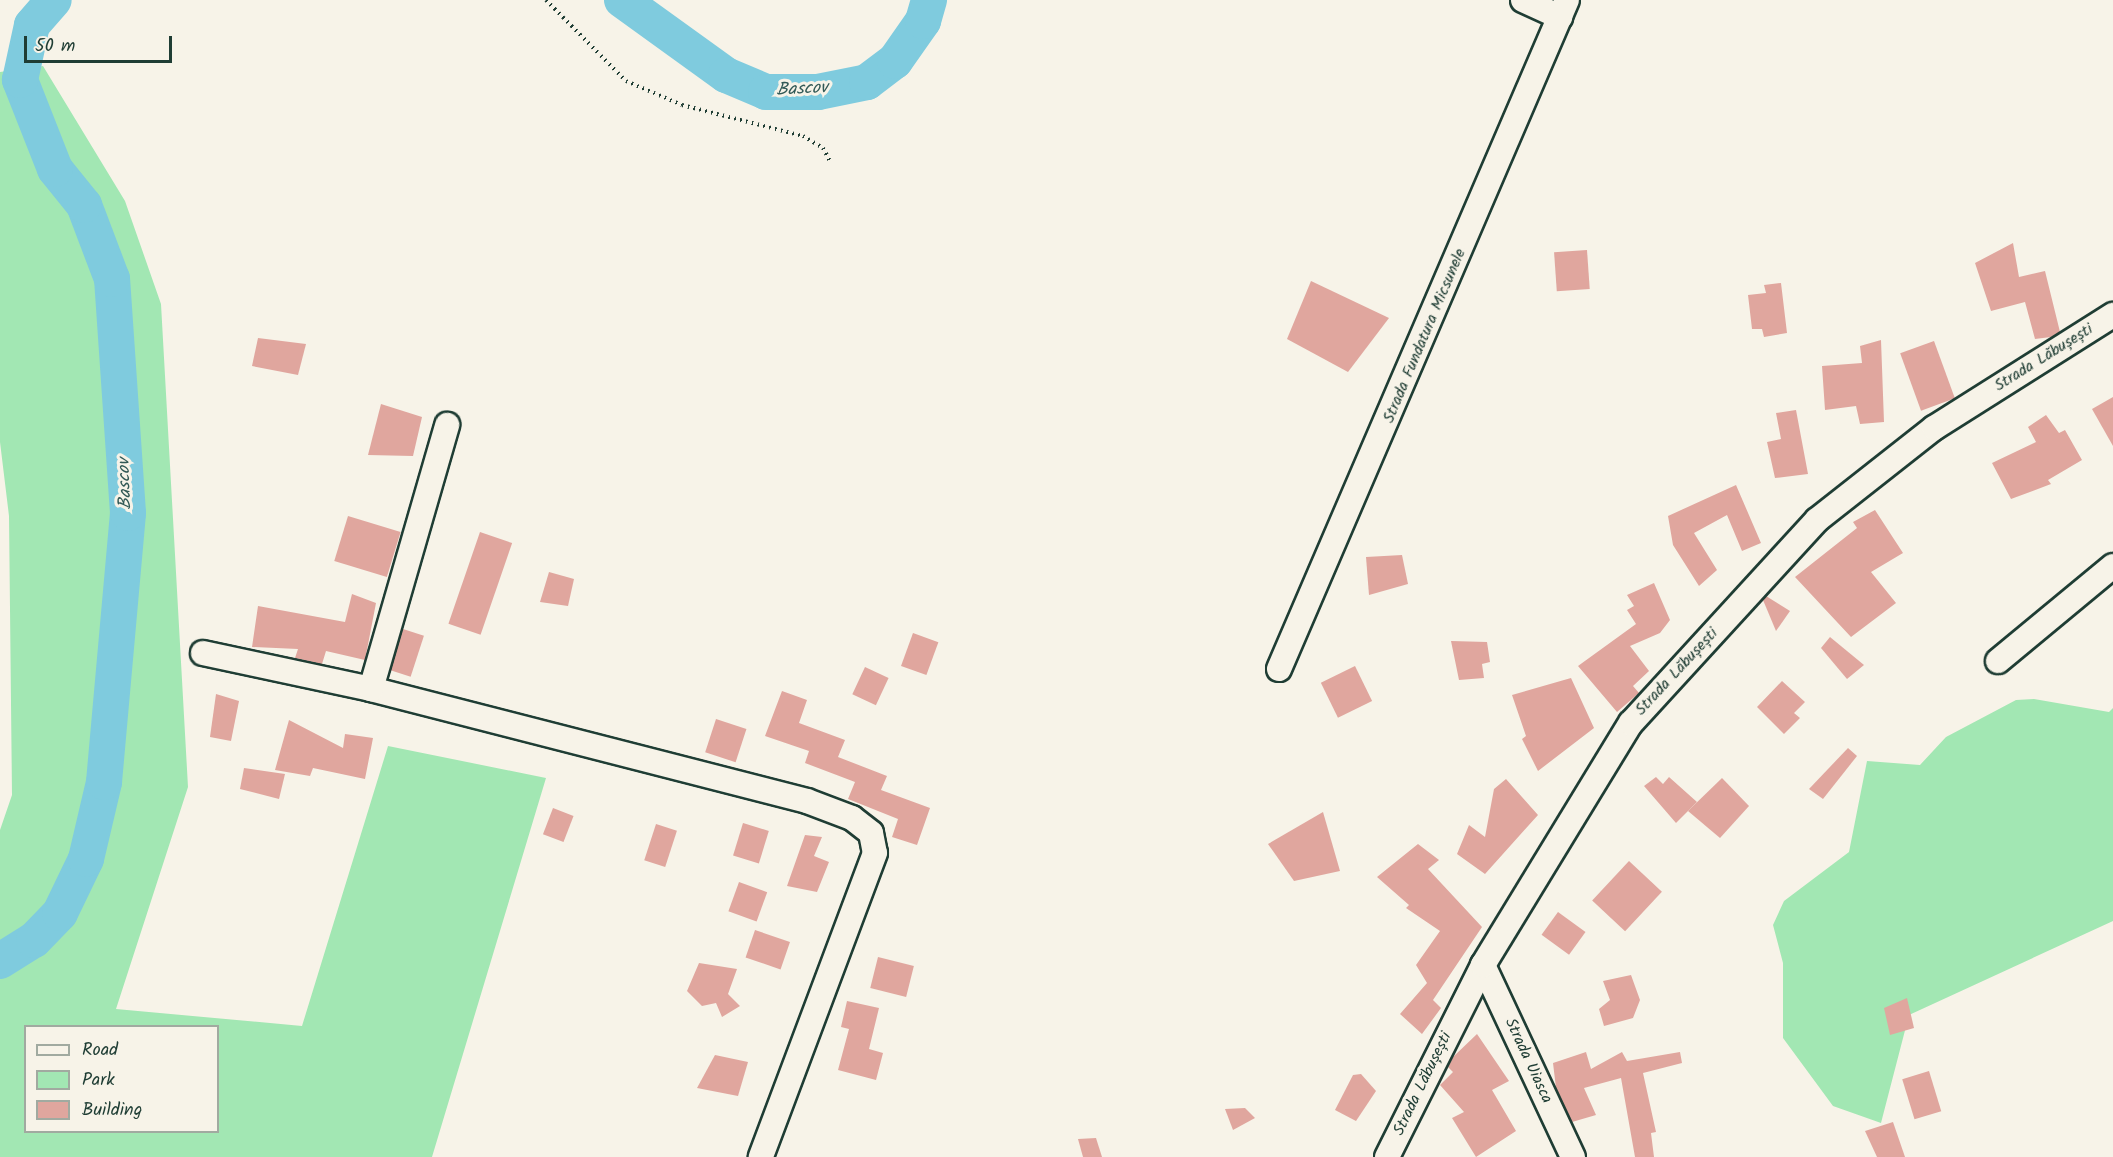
<!DOCTYPE html>
<meta charset="utf-8">
<style>
body{margin:0}
#map{position:relative;width:2113px;height:1157px;overflow:hidden;background:#f7f3e8;font-family:Kalam,sans-serif}
div>[style]{position:absolute}
.green>*{inset:0;background:#a2e7b3}
.river>*{height:36px;margin:-18px;padding:0 18px;transform-origin:18px;border-radius:18px;background:#7fcbde}
.building>*{inset:0;background:#e0a69e;transform-origin:0 0}
.path>*{height:4px;margin-top:-2px;transform-origin:0;background:repeating-linear-gradient(90deg,#1f3d34 0 1.5px,transparent 0 6px)}
.roads{filter:drop-shadow(2px 0 #1f3d34) drop-shadow(-2px 0 #1f3d34) drop-shadow(0 2px #1f3d34) drop-shadow(0 -2px #1f3d34)}
.minor>*{height:24px;margin:-12px;padding:0 12px;transform-origin:12px;border-radius:12px;background:#f7f3e8}
span{translate:-50% -50%;white-space:nowrap;text-align:center;line-height:1.15;-webkit-text-stroke:6px #f7f3e8;paint-order:stroke}
.street-label{font-size:16px;color:#1f3d34}
.water-label{font-size:18px;color:#325956;font-style:italic}
.legend{position:absolute;left:24px;top:1025px;width:195px;height:108px;box-sizing:border-box;background:#f7f3e8;border:2px solid #a1aaa0;margin:0;padding:8px 10px;list-style:none;font-size:18px;color:#1f3d34}
.legend li{display:flex;align-items:center;gap:12px;height:30px}
.legend b{width:30px;border:2px solid #a1aaa0}
.scale{position:absolute;left:24px;top:36px;width:148px;height:27px;box-sizing:border-box;border:3px solid #1f3d34;border-top:0;padding-left:8px;font-size:18px;line-height:21px;white-space:nowrap;color:#1f3d34;-webkit-text-stroke:4px #f7f3e8;paint-order:stroke}
</style>
<div id="map">
<div class="green">
<div style="clip-path:polygon(evenodd,43px 66px,125px 201px,161px 304px,188px 787px,116px 1009px,302px 1026px,388px 746px,546px 778px,432px 1157px,0 1157px,0 830px,12px 795px,9px 516px,0 442px,0 72px,43px 66px,218px 1026px,218px 1132px,26px 1132px,26px 1026px,218px 1026px)"></div>
<div style="clip-path:polygon(2034px 699px,2109px 712px,2113px 708px,2113px 921px,1909px 1015px,1881px 1123px,1833px 1106px,1783px 1038px,1783px 963px,1773px 925px,1784px 901px,1849px 852px,1867px 761px,1920px 765px,1946px 737px,2016px 700px)"></div>
</div>
<div class="river">
<div style="left:622px;top:0;width:128px;rotate:35.8deg"></div>
<div style="left:726px;top:75px;width:43px;rotate:23deg"></div>
<div style="left:766px;top:92px;width:52px"></div>
<div style="left:818px;top:92px;width:50px;rotate:-11.5deg"></div>
<div style="left:867px;top:82px;width:35px;rotate:-37deg"></div>
<div style="left:895px;top:61px;width:49px;rotate:-55deg"></div>
<div style="left:923px;top:21px;width:22px;rotate:-74deg"></div>
<div style="left:0;top:961px;width:40px;rotate:-32deg"></div>
<div style="left:34px;top:940px;width:37px;rotate:-46deg"></div>
<div style="left:60px;top:913px;width:60px;rotate:-64.3deg"></div>
<div style="left:86px;top:859px;width:79px;rotate:-76.8deg"></div>
<div style="left:104px;top:782px;width:270px;rotate:-84.9deg"></div>
<div style="left:128px;top:513px;width:235px;rotate:-93.9deg"></div>
<div style="left:112px;top:279px;width:79px;rotate:-110.7deg"></div>
<div style="left:84px;top:205px;width:46px;rotate:-128.9deg"></div>
<div style="left:55px;top:169px;width:96px;rotate:-111.5deg"></div>
<div style="left:20px;top:80px;width:56px;rotate:-77.7deg"></div>
<div style="left:32px;top:25px;width:33px;rotate:-49deg"></div>
</div>
<div class="building">
<div style="clip-path:polygon(2013px 243px,2019px 277px,2045px 271px,2060px 332px,2051px 337px,2035px 339px,2025px 302px,1991px 311px,1975px 263px)"></div>
<div style="left:1587px;top:250px;width:39px;height:33px;rotate:86deg"></div>
<div style="clip-path:polygon(1311px 281px,1389px 318px,1348px 372px,1287px 339px)"></div>
<div style="clip-path:polygon(1781px 283px,1787px 333px,1764px 337px,1762px 329px,1752px 329px,1748px 295px,1766px 293px,1764px 285px)"></div>
<div style="clip-path:polygon(258px 338px,306px 344px,298px 375px,252px 366px)"></div>
<div style="clip-path:polygon(1881px 340px,1884px 422px,1860px 424px,1856px 406px,1825px 410px,1822px 366px,1862px 363px,1860px 346px)"></div>
<div style="left:1934px;top:341px;width:61px;height:36px;rotate:70deg"></div>
<div style="clip-path:polygon(2113px 397px,2113px 446px,2092px 409px)"></div>
<div style="clip-path:polygon(381px 404px,422px 417px,413px 456px,368px 455px)"></div>
<div style="clip-path:polygon(1796px 410px,1808px 474px,1775px 478px,1767px 442px,1781px 439px,1776px 413px)"></div>
<div style="clip-path:polygon(2046px 415px,2059px 433px,2065px 430px,2082px 460px,2048px 480px,2051px 484px,2011px 499px,1992px 463px,2036px 442px,2028px 427px)"></div>
<div style="clip-path:polygon(1736px 485px,1761px 543px,1742px 551px,1727px 515px,1694px 533px,1717px 570px,1699px 586px,1673px 545px,1668px 516px)"></div>
<div style="clip-path:polygon(1875px 510px,1903px 553px,1871px 572px,1896px 603px,1851px 637px,1795px 577px,1857px 528px,1853px 522px)"></div>
<div style="left:348px;top:516px;width:55px;height:47px;rotate:17deg"></div>
<div style="left:480px;top:532px;width:34px;height:97px;rotate:19deg"></div>
<div style="clip-path:polygon(1402px 555px,1408px 584px,1369px 595px,1366px 557px)"></div>
<div style="clip-path:polygon(549px 572px,574px 579px,568px 606px,540px 602px)"></div>
<div style="clip-path:polygon(1654px 583px,1670px 620px,1660px 633px,1630px 646px,1649px 671px,1633px 686px,1639px 693px,1617px 712px,1578px 666px,1636px 624px,1627px 610px,1634px 606px,1627px 595px)"></div>
<div style="clip-path:polygon(352px 594px,376px 603px,365px 660px,326px 651px,322px 664px,295px 658px,298px 649px,252px 647px,258px 606px,345px 622px)"></div>
<div style="clip-path:polygon(1766px 596px,1790px 611px,1776px 631px,1763px 600px)"></div>
<div style="left:403px;top:629px;width:22px;height:43px;rotate:18deg"></div>
<div style="left:913px;top:633px;width:27px;height:35px;rotate:20deg"></div>
<div style="clip-path:polygon(1830px 637px,1864px 665px,1847px 679px,1821px 648px)"></div>
<div style="clip-path:polygon(1451px 641px,1487px 642px,1490px 662px,1482px 664px,1484px 678px,1459px 680px)"></div>
<div style="left:1355px;top:666px;width:39px;height:38px;rotate:64deg"></div>
<div style="left:865px;top:667px;width:26px;height:30px;rotate:25deg"></div>
<div style="clip-path:polygon(1571px 678px,1594px 728px,1538px 771px,1522px 739px,1526px 736px,1512px 695px)"></div>
<div style="clip-path:polygon(1782px 681px,1805px 702px,1794px 713px,1800px 718px,1784px 734px,1757px 707px)"></div>
<div style="clip-path:polygon(782px 691px,807px 700px,799px 723px,845px 740px,838px 757px,887px 776px,881px 790px,930px 808px,917px 845px,892px 837px,898px 819px,848px 799px,855px 782px,805px 763px,809px 751px,765px 736px)"></div>
<div style="clip-path:polygon(216px 694px,239px 701px,231px 741px,210px 737px)"></div>
<div style="left:716px;top:719px;width:32px;height:35px;rotate:18deg"></div>
<div style="clip-path:polygon(289px 720px,343px 748px,345px 734px,373px 738px,365px 779px,313px 768px,310px 776px,275px 770px)"></div>
<div style="clip-path:polygon(1848px 748px,1857px 756px,1823px 799px,1809px 789px)"></div>
<div style="clip-path:polygon(244px 768px,285px 774px,279px 799px,240px 789px)"></div>
<div style="clip-path:polygon(1656px 777px,1663px 784px,1669px 777px,1697px 802px,1676px 823px,1644px 786px)"></div>
<div style="clip-path:polygon(1722px 778px,1749px 806px,1720px 838px,1688px 811px)"></div>
<div style="clip-path:polygon(1506px 779px,1538px 815px,1485px 874px,1457px 854px,1469px 825px,1485px 837px,1494px 789px)"></div>
<div style="left:553px;top:808px;width:22px;height:28px;rotate:21deg"></div>
<div style="clip-path:polygon(1323px 812px,1340px 871px,1294px 881px,1268px 844px)"></div>
<div style="left:743px;top:823px;width:27px;height:34px;rotate:17deg"></div>
<div style="left:656px;top:824px;width:22px;height:38px;rotate:18deg"></div>
<div style="clip-path:polygon(805px 835px,822px 837px,814px 856px,829px 862px,817px 892px,787px 886px)"></div>
<div style="clip-path:polygon(1418px 844px,1439px 860px,1428px 869px,1482px 927px,1433px 1000px,1441px 1008px,1422px 1034px,1400px 1014px,1427px 983px,1416px 965px,1440px 931px,1406px 908px,1409px 905px,1377px 877px)"></div>
<div style="left:1629px;top:861px;width:45px;height:54px;rotate:43deg"></div>
<div style="left:739px;top:882px;width:30px;height:31px;rotate:20deg"></div>
<div style="left:1558px;top:912px;width:34px;height:28px;rotate:36deg"></div>
<div style="left:755px;top:930px;width:37px;height:29px;rotate:19deg"></div>
<div style="left:878px;top:957px;width:37px;height:32px;rotate:14deg"></div>
<div style="clip-path:polygon(699px 963px,737px 969px,728px 994px,740px 1006px,722px 1017px,716px 1003px,702px 1006px,687px 991px)"></div>
<div style="clip-path:polygon(1631px 975px,1640px 1000px,1633px 1018px,1604px 1026px,1599px 1009px,1610px 1000px,1603px 981px)"></div>
<div style="clip-path:polygon(1907px 998px,1914px 1028px,1890px 1035px,1884px 1008px)"></div>
<div style="clip-path:polygon(847px 1001px,879px 1008px,869px 1049px,883px 1053px,876px 1080px,838px 1070px,849px 1029px,841px 1027px)"></div>
<div style="clip-path:polygon(1477px 1034px,1509px 1081px,1492px 1090px,1516px 1131px,1476px 1157px,1452px 1118px,1464px 1112px,1440px 1085px,1453px 1072px,1448px 1067px,1453px 1057px)"></div>
<div style="clip-path:polygon(1586px 1052px,1591px 1069px,1622px 1052px,1627px 1061px,1680px 1052px,1682px 1063px,1643px 1073px,1656px 1132px,1651px 1133px,1654px 1157px,1635px 1157px,1621px 1078px,1584px 1088px,1596px 1115px,1572px 1122px,1556px 1088px,1553px 1063px)"></div>
<div style="clip-path:polygon(715px 1055px,748px 1062px,738px 1096px,697px 1088px)"></div>
<div style="left:1929px;top:1071px;width:42px;height:28px;rotate:73deg"></div>
<div style="clip-path:polygon(1361px 1074px,1376px 1091px,1356px 1121px,1335px 1110px,1353px 1075px)"></div>
<div style="clip-path:polygon(1245px 1108px,1255px 1118px,1233px 1130px,1225px 1109px)"></div>
<div style="clip-path:polygon(1893px 1122px,1905px 1157px,1877px 1157px,1865px 1131px)"></div>
<div style="clip-path:polygon(1096px 1138px,1102px 1157px,1083px 1157px,1078px 1139px)"></div>
</div>
<div class="path">
<div style="left:546px;top:0;width:114px;rotate:45.4deg"></div>
<div style="left:626px;top:81px;width:61px;rotate:23.2deg"></div>
<div style="left:682px;top:105px;width:125px;rotate:14.4deg"></div>
<div style="left:803px;top:136px;width:23px;rotate:31deg"></div>
<div style="left:823px;top:148px;width:17px;rotate:62deg"></div>
</div>
<div class="roads">
<div class="minor">
<div style="left:1523px;top:0;width:41px;rotate:24.7deg"></div>
<div style="left:203px;top:653px;width:172px;rotate:12.1deg"></div>
<div style="left:371px;top:689px;width:450px;rotate:14.4deg"></div>
<div style="left:807px;top:801px;width:48px;rotate:20.7deg"></div>
<div style="left:852px;top:818px;width:24px;rotate:38deg"></div>
<div style="left:871px;top:833px;width:20px;rotate:79deg"></div>
<div style="left:875px;top:853px;width:325px;rotate:110.6deg"></div>
<div style="left:1998px;top:661px;width:149px;rotate:-39.6deg"></div>
<div style="left:1279px;top:669px;width:728px;rotate:-66.71deg"></div>
<div style="left:371px;top:689px;width:275px;rotate:-73.9deg"></div>
<div style="left:1483px;top:965px;width:212px;rotate:64.9deg"></div>
<div style="left:1387px;top:1157px;width:215px;rotate:-63.4deg"></div>
<div style="left:1483px;top:965px;width:284px;rotate:-58.6deg"></div>
<div style="left:1631px;top:723px;width:275px;rotate:-47.5deg"></div>
<div style="left:1817px;top:520px;width:149px;rotate:-38.2deg"></div>
<div style="left:1934px;top:428px;width:212px;rotate:-32.3deg"></div>
</div>
</div>
<div class="street-label">
<span style="left:1425px;top:336px;rotate:-67deg">Strada Fundatura Micsunele</span>
<span style="left:2044px;top:358px;rotate:-32deg">Strada Lăbușești</span>
<span style="left:1677px;top:672px;rotate:-47deg">Strada Lăbușești</span>
<span style="left:1528px;top:1061px;rotate:65deg">Strada Uiasca</span>
<span style="left:1423px;top:1084px;rotate:-64deg">Strada Lăbușești</span>
</div>
<div class="water-label">
<span style="left:802px;top:90px;rotate:-3deg">Bascov</span>
<span style="left:126px;top:484px;rotate:-92deg">Bascov</span>
</div>
<ul class="legend">
<li><b style="height:8px;background:#f7f3e8"></b>Road</li>
<li><b style="height:16px;background:#a2e7b3"></b>Park</li>
<li><b style="height:16px;background:#e0a69e"></b>Building</li>
</ul>
<div class="scale">50 m</div>
</div>
